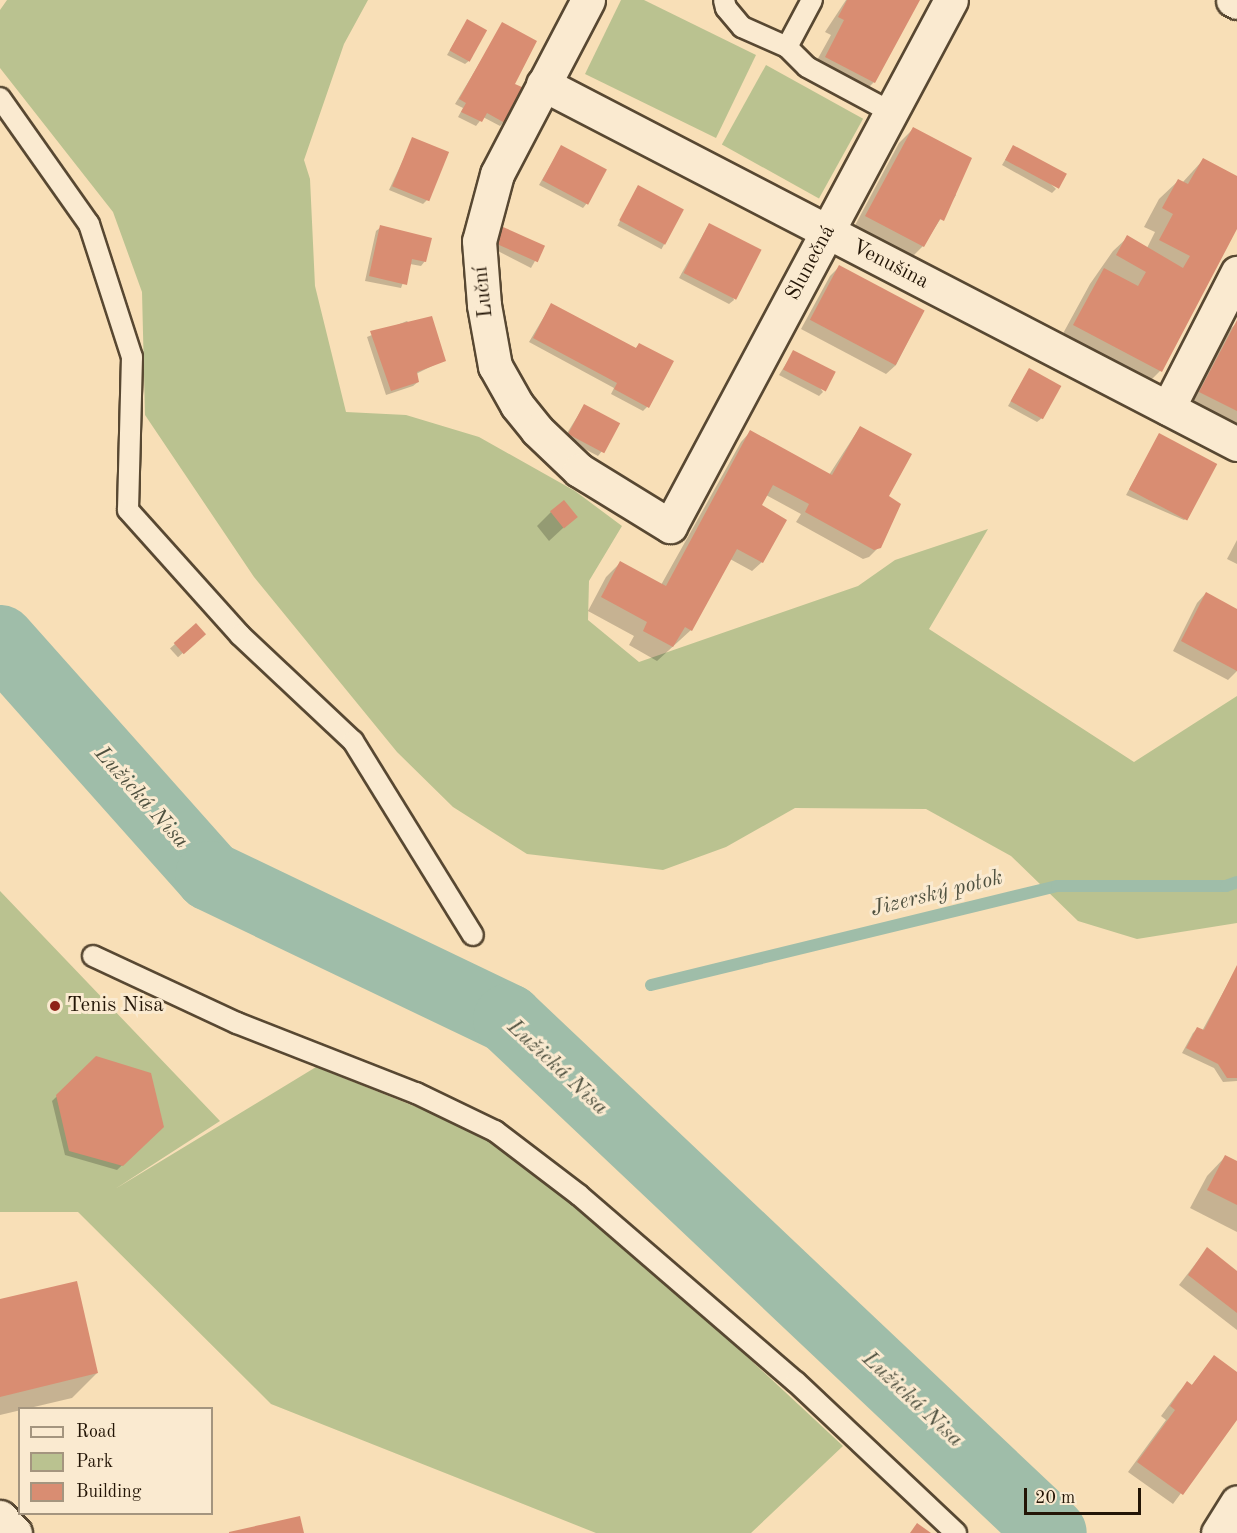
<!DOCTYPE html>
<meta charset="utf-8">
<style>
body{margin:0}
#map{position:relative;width:1237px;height:1533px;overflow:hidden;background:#f8dfb7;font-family:"Old Standard TT",serif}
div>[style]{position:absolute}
.green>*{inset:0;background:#bac290;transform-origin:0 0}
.shadow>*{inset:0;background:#0003;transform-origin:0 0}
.stream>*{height:12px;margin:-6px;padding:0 6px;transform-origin:6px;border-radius:6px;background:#9fbda9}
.river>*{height:70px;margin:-35px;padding:0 35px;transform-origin:35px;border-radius:35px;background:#9fbda9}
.building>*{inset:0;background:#d98d72;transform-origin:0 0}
.roads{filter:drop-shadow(2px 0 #584832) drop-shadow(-2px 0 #584832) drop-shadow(0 2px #584832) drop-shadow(0 -2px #584832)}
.lane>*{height:20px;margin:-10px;padding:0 10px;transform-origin:10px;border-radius:10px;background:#faead0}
.street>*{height:33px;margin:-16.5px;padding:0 16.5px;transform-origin:16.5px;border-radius:16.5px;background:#faead0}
.secondary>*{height:33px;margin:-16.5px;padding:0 16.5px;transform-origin:16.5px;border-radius:16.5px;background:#faead0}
.dots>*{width:16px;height:16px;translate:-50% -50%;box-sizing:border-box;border:3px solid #faead0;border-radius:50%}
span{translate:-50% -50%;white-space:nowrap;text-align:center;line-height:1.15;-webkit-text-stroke:6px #faead0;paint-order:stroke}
.street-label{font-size:21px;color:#231506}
.poi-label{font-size:21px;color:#231506}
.left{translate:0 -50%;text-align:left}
.water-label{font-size:22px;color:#4e503f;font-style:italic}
.legend{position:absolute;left:18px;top:1407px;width:195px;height:108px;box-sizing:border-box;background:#faead0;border:2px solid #a4957f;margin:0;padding:8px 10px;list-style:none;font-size:18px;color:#231506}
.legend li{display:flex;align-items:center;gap:12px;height:30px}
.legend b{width:30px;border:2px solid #a4957f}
.scale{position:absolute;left:1024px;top:1488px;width:117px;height:27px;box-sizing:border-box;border:3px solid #231506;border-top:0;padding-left:8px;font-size:18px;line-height:21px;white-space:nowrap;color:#231506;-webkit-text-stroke:4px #faead0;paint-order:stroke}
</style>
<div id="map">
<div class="green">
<div style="clip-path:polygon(7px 0,368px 0,344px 44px,304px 160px,310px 179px,315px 286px,346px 412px,406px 415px,479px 437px,575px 491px,622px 526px,589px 581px,588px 620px,639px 662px,858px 586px,895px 560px,988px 529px,929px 629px,1134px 762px,1237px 696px,1237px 923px,1137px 939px,1078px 921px,1011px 856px,926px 809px,795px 808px,726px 847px,663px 870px,527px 854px,453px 807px,397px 752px,254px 577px,145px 415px,142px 292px,113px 212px,0 68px,0 10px)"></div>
<div style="clip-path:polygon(621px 0,644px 0,756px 55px,716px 138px,585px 74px)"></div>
<div style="left:766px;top:65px;width:111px;height:91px;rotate:29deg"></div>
<div style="clip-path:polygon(0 891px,220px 1121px,115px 1189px,316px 1067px,489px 1136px,669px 1284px,843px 1446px,751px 1533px,596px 1533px,271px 1404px,78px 1212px,0 1212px)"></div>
</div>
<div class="shadow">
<div style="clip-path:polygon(846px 0,917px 0,874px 82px,859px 97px,811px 71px,831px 35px,825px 32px)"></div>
<div style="clip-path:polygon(467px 21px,470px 60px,465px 64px,447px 55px)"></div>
<div style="clip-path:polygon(503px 24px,513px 84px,504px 122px,500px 126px,483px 117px,476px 126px,458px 117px,463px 108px,455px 104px)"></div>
<div style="clip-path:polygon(913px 129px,956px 195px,923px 246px,909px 260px,852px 231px,899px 143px)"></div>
<div style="clip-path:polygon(413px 139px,427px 200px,423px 204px,389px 190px)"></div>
<div style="clip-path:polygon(561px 147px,587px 203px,583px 208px,539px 185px)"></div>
<div style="clip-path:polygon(1013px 147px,1056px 189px,1052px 193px,1002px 165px)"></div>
<div style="clip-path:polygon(1203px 160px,1237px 177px,1237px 226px,1160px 371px,1146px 385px,1060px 339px,1090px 284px,1113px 251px,1128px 237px,1147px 248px,1155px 232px,1144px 227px,1159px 199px,1178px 181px,1182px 183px)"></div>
<div style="left:638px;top:187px;width:50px;height:44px;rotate:28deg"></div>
<div style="clip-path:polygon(709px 224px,734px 300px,729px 304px,679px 278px)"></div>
<div style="clip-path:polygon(381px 227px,425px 261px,421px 266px,410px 264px,401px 288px,365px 281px,376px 231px)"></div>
<div style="clip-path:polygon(504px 229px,543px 247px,531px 268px,492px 248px)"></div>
<div style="clip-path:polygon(839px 267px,923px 311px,896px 365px,886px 374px,801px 329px,830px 276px)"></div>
<div style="clip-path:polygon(551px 305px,635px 349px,639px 345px,647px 407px,643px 411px,611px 394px,614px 388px,529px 342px)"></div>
<div style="clip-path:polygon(407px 321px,444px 360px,416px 374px,418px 382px,413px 386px,386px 395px,367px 337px)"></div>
<div style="clip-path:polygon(1237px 323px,1237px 425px,1191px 402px,1227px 332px)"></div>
<div style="clip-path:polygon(794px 351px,823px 392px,819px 396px,779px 375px)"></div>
<div style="clip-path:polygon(1029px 370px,1042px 418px,1037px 422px,1008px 406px)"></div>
<div style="clip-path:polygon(584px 406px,602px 451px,598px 456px,564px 438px)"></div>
<div style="clip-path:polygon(860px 427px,887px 497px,879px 547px,869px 557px,863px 559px,796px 522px,801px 514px,766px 495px,760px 506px,762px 562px,752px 571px,730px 559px,691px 630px,657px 661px,629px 645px,634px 636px,588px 611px,606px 577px,620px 563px,661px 585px,741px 442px,750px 432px,829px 475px)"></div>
<div style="clip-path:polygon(1159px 435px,1189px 516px,1184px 520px,1126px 495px)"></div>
<div style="clip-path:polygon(551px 512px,576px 516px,549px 541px,537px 526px)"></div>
<div style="clip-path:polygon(1237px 540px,1237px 564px,1227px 559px)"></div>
<div style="clip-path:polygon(1206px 593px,1237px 610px,1237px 671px,1228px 680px,1173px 651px,1197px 603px)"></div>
<div style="left:196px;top:625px;width:12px;height:35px;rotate:48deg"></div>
<div style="clip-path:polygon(1236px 969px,1237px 1081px,1223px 1082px,1214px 1068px,1182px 1053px,1193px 1033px,1197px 1029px,1202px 1031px)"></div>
<div style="clip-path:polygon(97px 1058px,157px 1132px,117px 1170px,65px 1155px,52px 1101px)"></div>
<div style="clip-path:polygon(1225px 1157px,1237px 1163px,1237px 1232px,1190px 1208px,1207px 1176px)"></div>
<div style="clip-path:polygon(1207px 1249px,1237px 1273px,1237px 1330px,1179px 1285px)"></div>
<div style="clip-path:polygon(0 1301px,97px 1373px,72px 1398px,0 1415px)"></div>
<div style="clip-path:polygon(1214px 1357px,1237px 1374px,1237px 1417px,1173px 1504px,1128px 1472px,1166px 1420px,1161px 1416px,1178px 1393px,1187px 1383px,1191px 1386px)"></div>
</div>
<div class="stream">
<div style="left:651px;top:985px;width:418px;rotate:-13.7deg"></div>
<div style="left:1057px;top:886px;width:169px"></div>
<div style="left:1226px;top:886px;width:12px;rotate:-20deg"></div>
</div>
<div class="river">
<div style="left:0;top:640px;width:316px;rotate:48.3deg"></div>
<div style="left:210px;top:876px;width:331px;rotate:25.6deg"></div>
<div style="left:508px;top:1019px;width:748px;rotate:43.38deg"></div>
</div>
<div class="building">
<div style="clip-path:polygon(847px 0,920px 0,875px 83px,825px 57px,844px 20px,838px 17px)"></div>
<div style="left:467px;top:19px;width:23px;height:36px;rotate:29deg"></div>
<div style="clip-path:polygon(502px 22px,537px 41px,515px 84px,524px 88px,505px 123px,487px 113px,482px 122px,461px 112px,466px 103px,459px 99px)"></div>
<div style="clip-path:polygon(913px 127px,972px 158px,944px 221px,940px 219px,924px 247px,865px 216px)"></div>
<div style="left:412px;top:137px;width:40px;height:53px;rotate:22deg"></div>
<div style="left:561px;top:145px;width:52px;height:40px;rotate:28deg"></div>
<div style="left:1013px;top:145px;width:61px;height:17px;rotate:28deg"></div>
<div style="clip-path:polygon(1203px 158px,1237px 176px,1237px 229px,1162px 372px,1073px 325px,1104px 268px,1138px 286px,1146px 272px,1116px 255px,1127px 235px,1183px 268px,1190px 256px,1159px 240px,1173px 214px,1162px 208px,1178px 179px,1188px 184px)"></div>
<div style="left:638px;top:185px;width:52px;height:40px;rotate:28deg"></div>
<div style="left:709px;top:223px;width:59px;height:56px;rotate:27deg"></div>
<div style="clip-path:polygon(380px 225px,432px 238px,426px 262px,412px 259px,407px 285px,369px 276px)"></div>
<div style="left:503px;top:227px;width:46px;height:18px;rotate:24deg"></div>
<div style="left:839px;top:265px;width:97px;height:62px;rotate:28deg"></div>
<div style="clip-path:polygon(551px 303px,636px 348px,639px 343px,674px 361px,649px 408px,614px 389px,617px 383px,533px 338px)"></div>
<div style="clip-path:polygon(432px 316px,446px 361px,417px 372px,419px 382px,391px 391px,370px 331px)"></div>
<div style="clip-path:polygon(1237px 320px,1237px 411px,1199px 392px)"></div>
<div style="left:793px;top:350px;width:48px;height:22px;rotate:27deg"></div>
<div style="left:1029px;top:368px;width:37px;height:38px;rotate:29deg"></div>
<div style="left:584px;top:404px;width:41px;height:34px;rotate:28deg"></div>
<div style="clip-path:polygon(860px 426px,912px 454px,889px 496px,901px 504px,881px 548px,874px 550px,805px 512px,809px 504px,773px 485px,762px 505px,787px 520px,763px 563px,737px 549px,692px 631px,685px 627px,673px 647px,643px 631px,647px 622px,601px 597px,620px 561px,666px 586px,750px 430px,832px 475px)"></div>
<div style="left:1159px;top:433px;width:66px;height:64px;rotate:28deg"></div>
<div style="left:564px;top:500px;width:22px;height:18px;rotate:51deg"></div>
<div style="clip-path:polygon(1206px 592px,1237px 609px,1237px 671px,1181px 641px)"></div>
<div style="left:196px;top:623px;width:15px;height:30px;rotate:48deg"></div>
<div style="clip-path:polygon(1237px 965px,1237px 1078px,1227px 1078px,1218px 1064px,1186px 1048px,1197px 1027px,1204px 1030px)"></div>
<div style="clip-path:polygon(96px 1056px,151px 1073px,164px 1127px,123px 1166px,69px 1151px,56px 1095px)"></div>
<div style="clip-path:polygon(1225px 1155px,1237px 1161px,1237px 1205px,1207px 1190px)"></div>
<div style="clip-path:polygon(1207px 1247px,1237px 1271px,1237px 1313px,1188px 1275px)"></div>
<div style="clip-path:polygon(77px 1281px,98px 1373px,0 1397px,0 1299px)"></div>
<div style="clip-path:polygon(1214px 1355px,1237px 1372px,1237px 1420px,1183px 1495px,1137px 1462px,1175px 1410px,1170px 1406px,1187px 1381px,1192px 1385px)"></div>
<div style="clip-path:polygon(300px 1516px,304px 1533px,229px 1533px,229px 1532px)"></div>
<div style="clip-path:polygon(917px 1523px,931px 1533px,910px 1533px)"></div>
</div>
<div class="roads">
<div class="lane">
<div style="left:724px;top:0;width:8px;rotate:76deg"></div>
<div style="left:726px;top:8px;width:25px;rotate:50deg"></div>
<div style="left:742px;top:27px;width:49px;rotate:24deg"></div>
<div style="left:787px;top:47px;width:28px;rotate:45deg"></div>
<div style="left:807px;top:67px;width:95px;rotate:28.2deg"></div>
<div style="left:787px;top:47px;width:53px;rotate:-62deg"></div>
<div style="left:0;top:98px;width:154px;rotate:54.8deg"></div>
<div style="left:89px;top:224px;width:140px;rotate:72.1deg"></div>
<div style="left:132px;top:357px;width:153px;rotate:91.5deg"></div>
<div style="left:128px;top:510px;width:168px;rotate:48.1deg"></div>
<div style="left:240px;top:635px;width:155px;rotate:43.2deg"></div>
<div style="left:353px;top:741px;width:228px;rotate:58.3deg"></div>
<div style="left:93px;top:956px;width:159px;rotate:25deg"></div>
<div style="left:237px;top:1023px;width:192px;rotate:21.4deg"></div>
<div style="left:416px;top:1093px;width:88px;rotate:25.7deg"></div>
<div style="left:495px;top:1131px;width:106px;rotate:37.3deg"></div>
<div style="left:579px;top:1195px;width:286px;rotate:40.8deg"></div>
<div style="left:796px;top:1382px;width:220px;rotate:43.3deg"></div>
</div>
<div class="street">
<div style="left:588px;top:0;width:196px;rotate:117.6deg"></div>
<div style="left:497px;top:174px;width:69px;rotate:105deg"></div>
<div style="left:479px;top:241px;width:64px;rotate:85.5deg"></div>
<div style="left:484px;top:305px;width:62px;rotate:79.8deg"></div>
<div style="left:495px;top:366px;width:45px;rotate:60.6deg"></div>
<div style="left:517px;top:405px;width:32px;rotate:51deg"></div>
<div style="left:537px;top:430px;width:58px;rotate:43.6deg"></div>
<div style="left:579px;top:470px;width:107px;rotate:31.6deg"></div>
<div style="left:670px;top:526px;width:596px;rotate:-61.89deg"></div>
<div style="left:1233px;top:0;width:4px;rotate:27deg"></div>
<div style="left:543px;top:84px;width:782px;rotate:27.42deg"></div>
<div style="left:1168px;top:408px;width:152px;rotate:-62.9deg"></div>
<div style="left:0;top:1517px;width:22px;rotate:47deg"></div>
</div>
<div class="secondary">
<div style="left:1218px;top:1533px;width:36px;rotate:-58deg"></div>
</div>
</div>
<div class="dots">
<div style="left:55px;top:1006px;background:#8f2418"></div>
</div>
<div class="street-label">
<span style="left:811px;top:263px;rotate:-62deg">Slunečná</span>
<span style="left:890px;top:265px;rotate:27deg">Venušina</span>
<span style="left:484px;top:292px;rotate:-96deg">Luční</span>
</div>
<div class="poi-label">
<span class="left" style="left:67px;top:1006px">Tenis Nisa</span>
</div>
<div class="water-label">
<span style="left:141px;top:798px;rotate:48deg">Lužická Nisa</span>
<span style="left:937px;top:894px;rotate:-14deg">Jizerský potok</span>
<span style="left:557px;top:1068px;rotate:43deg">Lužická Nisa</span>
<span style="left:912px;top:1400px;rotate:43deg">Lužická Nisa</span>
</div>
<ul class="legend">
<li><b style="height:8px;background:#faead0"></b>Road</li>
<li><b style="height:16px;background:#bac290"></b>Park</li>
<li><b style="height:16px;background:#d98d72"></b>Building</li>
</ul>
<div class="scale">20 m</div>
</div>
